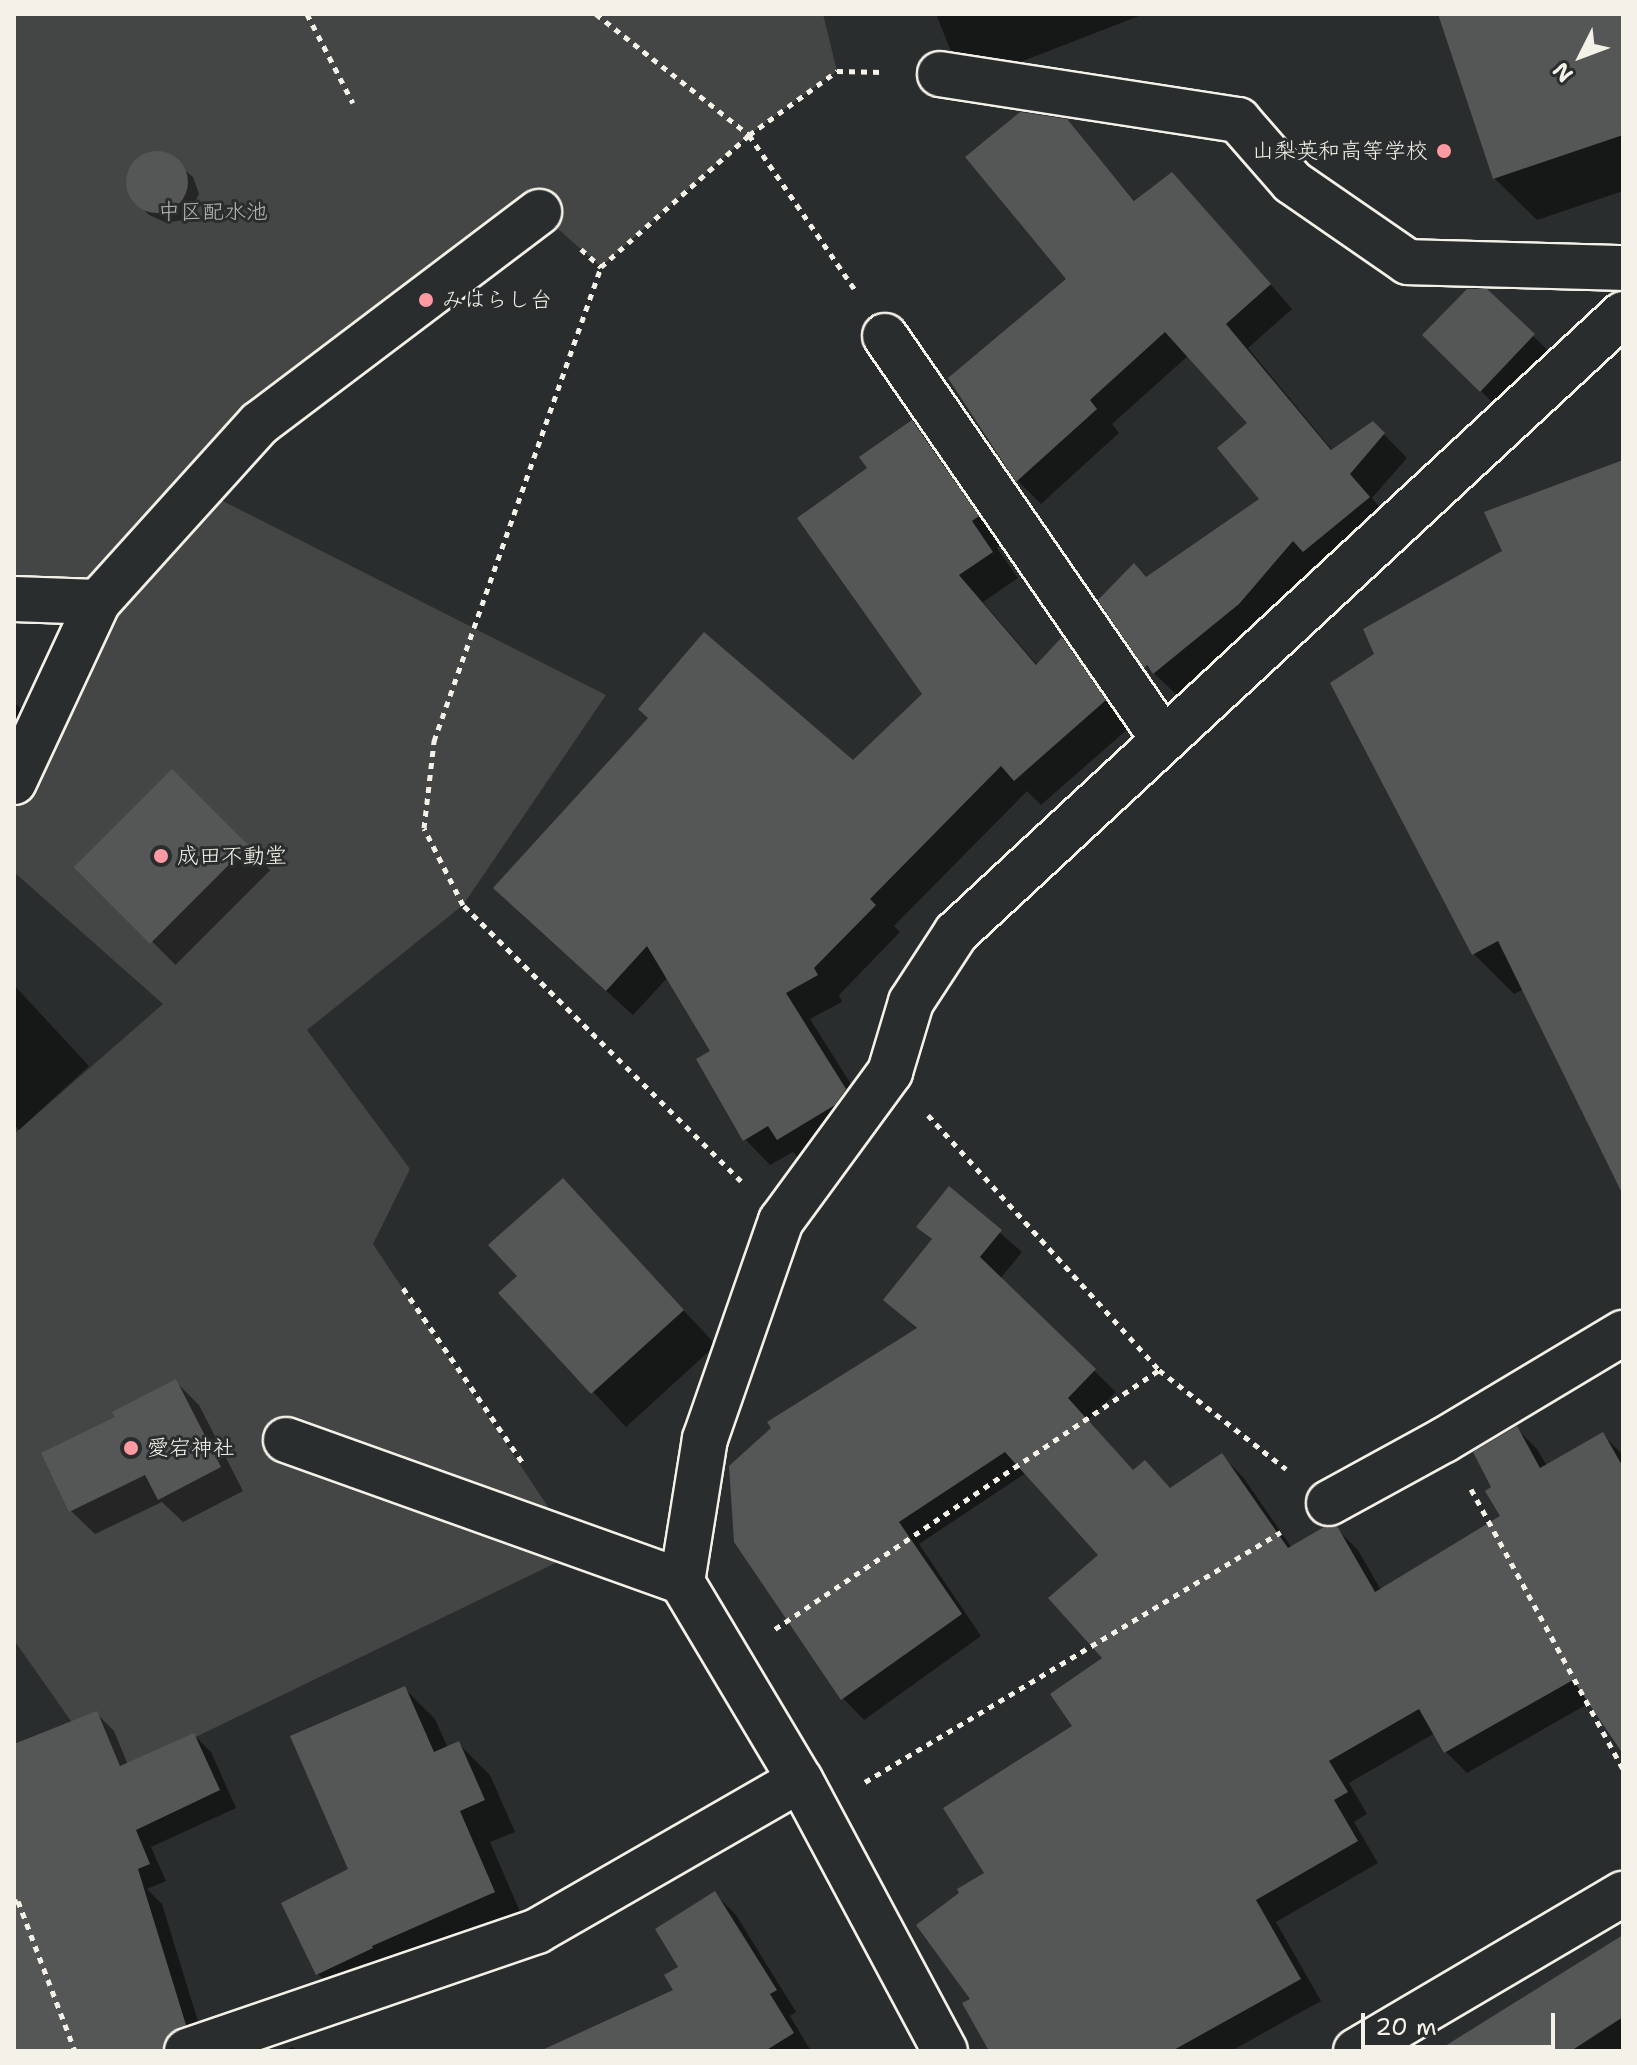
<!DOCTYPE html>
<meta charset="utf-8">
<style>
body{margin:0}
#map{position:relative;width:1637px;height:2065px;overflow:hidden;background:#2a2d2e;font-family:"Shantell Sans","Klee One",sans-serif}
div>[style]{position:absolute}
.green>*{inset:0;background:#444645}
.shadow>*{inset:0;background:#0007;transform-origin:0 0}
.building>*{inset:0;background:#555756;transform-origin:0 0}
.round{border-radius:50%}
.path>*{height:5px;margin-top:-2.5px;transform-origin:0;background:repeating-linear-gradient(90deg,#f4f1e8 0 6px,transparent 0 12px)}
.roads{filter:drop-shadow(2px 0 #f4f1e8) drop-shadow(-2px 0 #f4f1e8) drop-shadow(0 2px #f4f1e8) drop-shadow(0 -2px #f4f1e8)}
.minor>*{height:44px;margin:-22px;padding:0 22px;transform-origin:22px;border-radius:22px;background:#2a2d2e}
.dots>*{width:22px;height:22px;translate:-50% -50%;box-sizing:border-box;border:4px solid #2a2d2e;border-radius:50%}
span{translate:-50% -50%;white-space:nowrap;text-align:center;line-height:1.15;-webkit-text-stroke:6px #2a2d2e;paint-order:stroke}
.poi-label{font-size:22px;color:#f4f1e8}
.right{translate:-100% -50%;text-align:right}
.left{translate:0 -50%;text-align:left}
.park-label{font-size:22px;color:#b6b5af}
.frame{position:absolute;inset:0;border:16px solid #f4f1e8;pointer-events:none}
.north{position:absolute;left:1541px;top:16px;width:80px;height:80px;-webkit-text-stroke:6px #2a2d2e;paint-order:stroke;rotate:228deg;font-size:22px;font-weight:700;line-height:32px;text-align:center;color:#f4f1e8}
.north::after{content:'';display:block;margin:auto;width:28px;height:36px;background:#f4f1e8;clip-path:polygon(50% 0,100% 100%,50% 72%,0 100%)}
.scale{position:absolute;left:1361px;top:2013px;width:194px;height:36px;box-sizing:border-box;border:4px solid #f4f1e8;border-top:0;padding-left:10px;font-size:24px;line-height:28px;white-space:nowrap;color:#f4f1e8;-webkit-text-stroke:6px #2a2d2e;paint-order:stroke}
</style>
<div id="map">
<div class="green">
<div style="clip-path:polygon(14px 14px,823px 14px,837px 71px,749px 135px,601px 267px,539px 212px,201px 490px,606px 695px,463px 905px,307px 1030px,410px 1169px,373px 1244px,578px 1552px,111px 1778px,14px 1640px,14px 1134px,163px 1004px,14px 872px,14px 782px,98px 603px,14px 599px)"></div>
</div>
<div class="shadow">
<div style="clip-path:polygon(936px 14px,1144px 14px,979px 78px,950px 49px)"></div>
<div style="clip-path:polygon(1440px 14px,1623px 14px,1623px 191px,1537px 220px,1494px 178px)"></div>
<div style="clip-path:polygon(1066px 121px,1136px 202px,1195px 198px,1292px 309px,1248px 348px,1333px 451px,1373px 423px,1407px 458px,1372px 498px,1392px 522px,1327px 574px,1317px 563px,1262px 627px,1178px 696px,1146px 666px,1146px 579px,1262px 500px,1250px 424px,1189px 355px,1112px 424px,1119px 433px,1041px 504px,1018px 481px,1068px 280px)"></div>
<div style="clip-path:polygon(164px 154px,193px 177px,199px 194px,186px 219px,167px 223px,149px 215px,137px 203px,131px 195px,129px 176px,139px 160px,146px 155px)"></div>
<div style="clip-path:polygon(1425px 335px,1533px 336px,1557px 359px,1504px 414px)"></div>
<div style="clip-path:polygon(912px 422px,938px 448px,1003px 542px,997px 548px,1018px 578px,983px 602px,1038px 666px,1062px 640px,1088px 665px,1130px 727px,1041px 805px,1027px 791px,894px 926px,900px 932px,839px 995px,842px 1002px,810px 1019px,871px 1116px,804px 1164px,793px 1152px,770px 1165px,745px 1139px,713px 1051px,668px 977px,633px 1015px,521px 914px,853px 762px,924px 694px,870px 469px)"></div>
<div style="clip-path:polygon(1623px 465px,1623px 1190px,1524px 989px,1514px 994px,1473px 953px,1376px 655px,1504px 552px)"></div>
<div style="clip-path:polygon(14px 702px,44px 731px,14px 777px)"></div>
<div style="left:172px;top:772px;width:139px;height:134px;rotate:45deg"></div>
<div style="clip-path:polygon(14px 985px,89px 1066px,19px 1130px,14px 1125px)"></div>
<div style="clip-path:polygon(563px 1181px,716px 1345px,626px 1427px,501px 1293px,519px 1277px)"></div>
<div style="clip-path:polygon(949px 1189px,1022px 1252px,1000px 1279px,1116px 1392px,1087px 1421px,1134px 1472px,1172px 1490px,1222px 1456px,1243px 1477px,1292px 1548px,1336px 1528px,1358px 1550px,1381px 1590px,1503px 1517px,1494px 1488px,1516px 1428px,1537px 1449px,1547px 1466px,1602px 1434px,1623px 1455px,1623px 1750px,1591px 1702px,1467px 1773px,1446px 1752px,1435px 1733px,1349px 1783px,1367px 1814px,1354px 1822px,1378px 1863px,1276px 1922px,1321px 2001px,1231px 2051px,991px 2051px,973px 1999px,987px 1873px,1075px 1726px,1105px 1658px,1100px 1555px,1026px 1473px,919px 1544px,981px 1636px,864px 1720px,843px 1698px,918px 1330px,885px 1300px,933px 1241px,919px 1226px)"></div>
<div style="clip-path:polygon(175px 1381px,199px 1405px,243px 1491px,183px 1522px,162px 1502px,95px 1534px,71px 1511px,117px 1418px)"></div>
<div style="clip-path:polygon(404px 1688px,435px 1719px,448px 1748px,459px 1744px,490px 1775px,515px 1832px,490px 1842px,525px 1923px,349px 2005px,318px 1974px,284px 1904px,351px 1870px)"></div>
<div style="clip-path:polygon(97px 1714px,114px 1731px,128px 1765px,194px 1735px,211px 1752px,236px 1808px,151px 1847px,166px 1881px,147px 1889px,162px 1904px,200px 2028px,122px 2051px,14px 2051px,14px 1919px)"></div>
<div style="clip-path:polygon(715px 1894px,736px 1915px,796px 2012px,790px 2016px,811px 2051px,552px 2051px,676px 1991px,681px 1968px)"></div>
<div style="clip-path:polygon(1623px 1937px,1623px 2051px,1440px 2051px,1538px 1988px)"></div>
<div style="clip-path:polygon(293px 2047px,297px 2051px,281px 2051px)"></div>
</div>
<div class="building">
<div style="clip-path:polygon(1438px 14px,1623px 14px,1623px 135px,1493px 179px)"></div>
<div style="clip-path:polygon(1020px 112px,1067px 119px,1134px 201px,1172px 172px,1271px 284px,1226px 324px,1331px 450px,1373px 421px,1385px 433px,1350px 474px,1370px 497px,1303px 552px,1293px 541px,1239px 604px,1153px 674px,1147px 665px,1144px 668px,1098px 600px,1134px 563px,1146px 577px,1259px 499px,1217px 448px,1247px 423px,1165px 332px,1090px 400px,1097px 409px,1016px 482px,948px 378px,1066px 279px,965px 157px)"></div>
<div class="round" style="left:126px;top:151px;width:62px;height:62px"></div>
<div style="clip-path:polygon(1467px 289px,1487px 289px,1535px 334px,1480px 392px,1422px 335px)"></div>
<div style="clip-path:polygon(912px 420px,979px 516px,972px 521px,993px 552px,959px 575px,1036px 665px,1062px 637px,1106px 700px,1014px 781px,1001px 766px,870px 899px,876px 905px,814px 968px,818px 975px,786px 993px,846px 1089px,835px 1105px,777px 1140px,768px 1126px,743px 1141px,696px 1059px,710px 1051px,647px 946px,606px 991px,493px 888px,648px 718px,638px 709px,704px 632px,853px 760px,922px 694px,797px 518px,867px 468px,859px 457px)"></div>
<div style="clip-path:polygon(1623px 460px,1623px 1195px,1498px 941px,1472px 955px,1330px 683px,1374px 654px,1363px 629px,1502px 551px,1484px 512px)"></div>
<div style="left:172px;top:769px;width:108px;height:139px;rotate:45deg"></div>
<div style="clip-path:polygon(563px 1178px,684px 1310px,591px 1394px,498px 1293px,517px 1276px,488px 1245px)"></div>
<div style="clip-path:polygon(949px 1186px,1002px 1230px,980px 1257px,1096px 1369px,1068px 1398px,1133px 1470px,1145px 1460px,1170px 1488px,1222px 1453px,1288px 1548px,1324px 1527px,1337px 1526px,1375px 1592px,1500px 1516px,1485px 1491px,1491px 1487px,1473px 1452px,1517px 1426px,1540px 1468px,1603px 1432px,1623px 1467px,1623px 1754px,1573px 1680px,1444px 1753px,1419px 1709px,1329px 1761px,1348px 1792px,1334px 1800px,1358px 1841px,1256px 1900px,1301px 1979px,1172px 2051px,989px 2051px,962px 2003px,970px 1999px,916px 1925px,959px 1893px,957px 1889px,984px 1873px,943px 1808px,1072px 1726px,1050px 1694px,1102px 1658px,1048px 1598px,1098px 1555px,1005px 1452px,899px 1522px,962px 1614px,841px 1700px,734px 1542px,729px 1466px,771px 1428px,767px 1422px,917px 1328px,883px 1300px,932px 1239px,916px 1227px)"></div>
<div style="clip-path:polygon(176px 1379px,221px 1467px,158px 1500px,145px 1475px,69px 1512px,41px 1453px,115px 1417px,112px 1412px)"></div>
<div style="clip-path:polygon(405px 1686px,434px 1752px,459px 1741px,485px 1800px,460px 1811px,495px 1892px,372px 1946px,373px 1948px,316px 1975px,281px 1903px,348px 1869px,290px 1736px)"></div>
<div style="clip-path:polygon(97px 1711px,120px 1766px,194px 1733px,220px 1790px,136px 1830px,150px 1864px,138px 1869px,186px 2025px,169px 2034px,163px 2051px,14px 2051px,14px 1744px)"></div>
<div style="clip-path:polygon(715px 1891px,777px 1990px,770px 1994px,794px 2033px,765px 2051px,540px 2051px,673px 1990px,664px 1975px,678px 1967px,655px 1929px)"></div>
<div style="clip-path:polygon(1623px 1935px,1623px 2017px,1571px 2051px,1437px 2051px)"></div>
</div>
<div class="path">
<div style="left:307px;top:14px;width:100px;rotate:62.7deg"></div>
<div style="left:596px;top:14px;width:195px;rotate:38.3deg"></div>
<div style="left:749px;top:135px;width:188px;rotate:55.6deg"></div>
<div style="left:581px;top:249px;width:27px;rotate:42deg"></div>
<div style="left:928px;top:1115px;width:344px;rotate:47.8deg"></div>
<div style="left:1159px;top:1370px;width:161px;rotate:37.9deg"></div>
<div style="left:741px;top:1181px;width:392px;rotate:-135.2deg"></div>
<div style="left:463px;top:905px;width:86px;rotate:-116.9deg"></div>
<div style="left:424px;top:828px;width:88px;rotate:-83.4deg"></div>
<div style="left:434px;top:741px;width:503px;rotate:-70.59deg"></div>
<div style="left:601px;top:267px;width:198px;rotate:-41.7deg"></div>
<div style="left:749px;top:135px;width:109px;rotate:-36deg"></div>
<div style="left:837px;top:71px;width:46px;rotate:1.2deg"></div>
<div style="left:403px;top:1288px;width:211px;rotate:55.6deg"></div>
<div style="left:1471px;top:1489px;width:319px;rotate:61.5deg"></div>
<div style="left:775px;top:1629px;width:463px;rotate:-34deg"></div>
<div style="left:865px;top:1782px;width:485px;rotate:-31deg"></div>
<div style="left:14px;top:1902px;width:4px;rotate:-14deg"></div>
<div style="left:18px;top:1901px;width:160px;rotate:69.2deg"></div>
</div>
<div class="roads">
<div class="minor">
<div style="left:940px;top:74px;width:302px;rotate:8.8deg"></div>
<div style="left:1238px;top:120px;width:82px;rotate:48.9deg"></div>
<div style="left:1292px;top:182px;width:141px;rotate:34.6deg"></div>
<div style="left:1408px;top:262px;width:215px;rotate:1.6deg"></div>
<div style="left:885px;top:336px;width:490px;rotate:55.4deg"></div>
<div style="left:14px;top:599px;width:84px;rotate:2deg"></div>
<div style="left:14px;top:782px;width:199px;rotate:-65deg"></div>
<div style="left:98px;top:602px;width:241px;rotate:-47.9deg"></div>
<div style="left:260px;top:423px;width:350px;rotate:-37.1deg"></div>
<div style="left:286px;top:1440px;width:421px;rotate:19.7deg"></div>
<div style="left:1329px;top:1503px;width:131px;rotate:-28.7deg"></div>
<div style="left:1444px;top:1440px;width:209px;rotate:-30.9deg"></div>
<div style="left:187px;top:2051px;width:370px;rotate:-18.9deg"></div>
<div style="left:537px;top:1931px;width:303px;rotate:-29.9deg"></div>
<div style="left:945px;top:2051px;width:307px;rotate:-118.1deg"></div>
<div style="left:800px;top:1780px;width:230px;rotate:-120.8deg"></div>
<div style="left:682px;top:1582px;width:145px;rotate:-80.9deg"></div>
<div style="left:705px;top:1439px;width:231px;rotate:-70.8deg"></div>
<div style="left:781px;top:1221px;width:185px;rotate:-53.8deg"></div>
<div style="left:890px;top:1072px;width:73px;rotate:-73.3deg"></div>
<div style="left:911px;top:1002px;width:82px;rotate:-56.9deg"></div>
<div style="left:956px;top:933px;width:910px;rotate:-42.86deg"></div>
<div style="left:1356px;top:2051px;width:310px;rotate:-30.5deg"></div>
</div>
</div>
<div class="dots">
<div style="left:1444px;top:151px;background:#ff9aa2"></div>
<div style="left:426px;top:300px;background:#ff9aa2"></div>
<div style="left:161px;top:856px;background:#ff9aa2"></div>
<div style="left:131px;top:1448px;background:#ff9aa2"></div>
</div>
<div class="poi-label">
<span class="right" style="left:1428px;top:151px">山梨英和高等学校</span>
<span class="left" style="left:442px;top:300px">みはらし台</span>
<span class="left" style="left:177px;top:856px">成田不動堂</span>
<span class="left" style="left:147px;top:1448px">愛宕神社</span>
</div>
<div class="park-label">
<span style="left:213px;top:212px">中区配水池</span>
</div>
<div class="frame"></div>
<div class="north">N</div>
<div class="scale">20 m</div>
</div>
